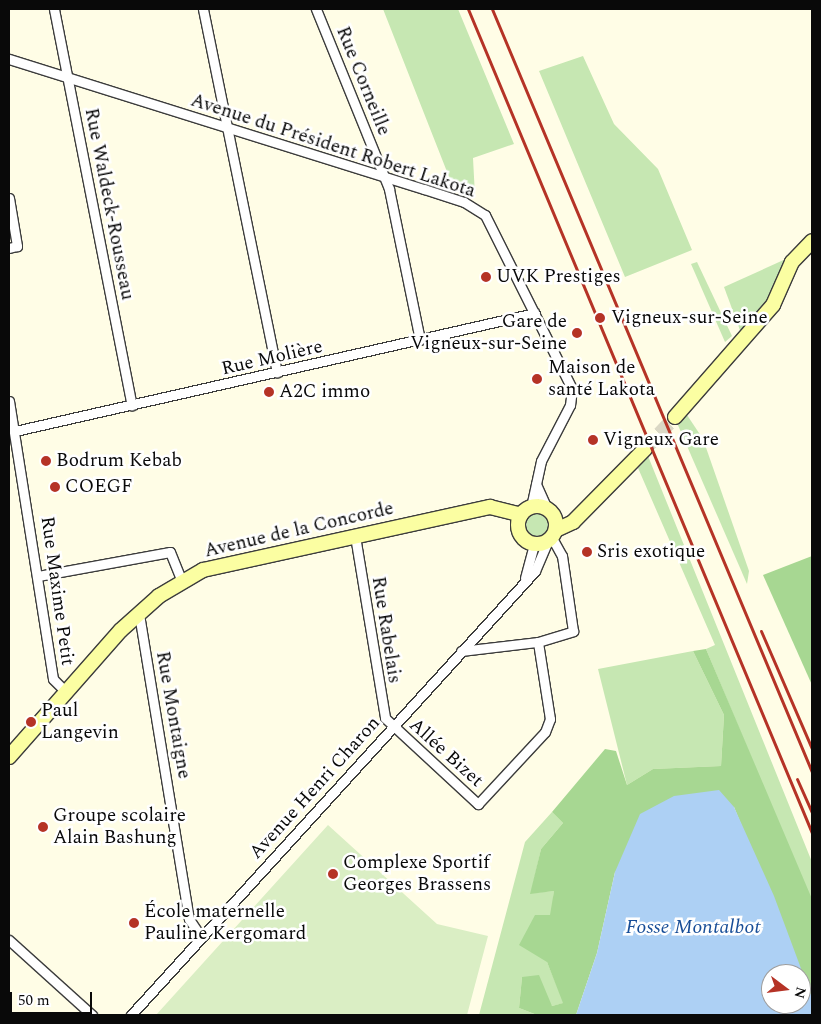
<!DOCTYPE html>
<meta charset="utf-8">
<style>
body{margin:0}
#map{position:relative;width:821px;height:1024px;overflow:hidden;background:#fffde6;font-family:Spectral,serif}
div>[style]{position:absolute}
.green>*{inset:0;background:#c6e7b2}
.round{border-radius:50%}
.forest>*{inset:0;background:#a7d792}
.pitch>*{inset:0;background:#daeec4}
.water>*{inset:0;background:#add0f4}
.secondary-tunnel>*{height:14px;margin-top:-7px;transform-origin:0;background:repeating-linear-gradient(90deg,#dad8c5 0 14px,transparent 0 21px)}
.roads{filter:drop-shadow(1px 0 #3c3c3c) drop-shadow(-1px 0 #3c3c3c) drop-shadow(0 1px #3c3c3c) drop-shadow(0 -1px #3c3c3c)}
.street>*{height:9px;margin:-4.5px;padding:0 4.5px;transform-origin:4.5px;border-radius:4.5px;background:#fff}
.secondary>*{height:14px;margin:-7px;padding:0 7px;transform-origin:7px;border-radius:7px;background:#fbfea2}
.secondary>.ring{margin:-7px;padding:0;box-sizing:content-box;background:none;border:14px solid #fbfea2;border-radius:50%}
.rail>*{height:3px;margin:-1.5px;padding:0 1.5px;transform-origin:1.5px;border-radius:1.5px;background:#b53326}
.dots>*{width:14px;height:14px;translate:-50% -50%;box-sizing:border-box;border:2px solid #fff;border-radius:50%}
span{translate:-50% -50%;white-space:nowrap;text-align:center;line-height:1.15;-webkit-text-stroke:5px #fff;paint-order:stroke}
.street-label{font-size:19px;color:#090909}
.poi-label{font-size:19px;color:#090909}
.left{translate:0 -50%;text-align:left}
.right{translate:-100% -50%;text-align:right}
.water-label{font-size:20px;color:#174d97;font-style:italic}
.frame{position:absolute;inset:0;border:10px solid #090909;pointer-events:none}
.north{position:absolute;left:761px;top:964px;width:50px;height:50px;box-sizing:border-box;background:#fff;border:1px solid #9d9d9d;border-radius:50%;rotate:105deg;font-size:14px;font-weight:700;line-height:20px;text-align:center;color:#090909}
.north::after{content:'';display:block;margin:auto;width:18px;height:22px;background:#b53326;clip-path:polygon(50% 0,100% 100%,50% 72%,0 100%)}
.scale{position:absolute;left:10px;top:992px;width:82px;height:22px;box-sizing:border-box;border:2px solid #090909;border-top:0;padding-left:6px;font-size:15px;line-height:18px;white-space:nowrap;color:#090909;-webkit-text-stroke:4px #fff;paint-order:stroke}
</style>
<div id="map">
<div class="green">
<div style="clip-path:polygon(383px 9px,458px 9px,514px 144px,473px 158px,475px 196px,453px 187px)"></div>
<div style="clip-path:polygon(583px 56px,614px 124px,658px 169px,692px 250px,625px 277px,539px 71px)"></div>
<div style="clip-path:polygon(788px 258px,769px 300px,741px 333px,724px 287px)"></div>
<div style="clip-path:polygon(697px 262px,732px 336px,725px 342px,691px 264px)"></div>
<div style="clip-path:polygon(687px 415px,703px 439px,749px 571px,747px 584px,677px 423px)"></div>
<div style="clip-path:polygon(648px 456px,812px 862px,812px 903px,706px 649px,715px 645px,638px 468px)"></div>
<div class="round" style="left:526px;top:514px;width:22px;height:22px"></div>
<div style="clip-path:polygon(693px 651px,724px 715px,721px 766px,653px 769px,627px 785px,598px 669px)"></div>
<div style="clip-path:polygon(552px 812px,563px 823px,541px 849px,531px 893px,554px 891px,547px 962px,564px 1003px,552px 1006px,522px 977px,519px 1008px,537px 1015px,479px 1015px,525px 842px)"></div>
</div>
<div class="forest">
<div style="clip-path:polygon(812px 556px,812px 685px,763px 575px)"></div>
<div style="clip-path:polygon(706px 649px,812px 899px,812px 998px,734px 807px,615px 872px,597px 953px,576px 1015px,537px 1015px,519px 1008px,522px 977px,539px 975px,552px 1006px,563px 1003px,547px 962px,519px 945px,535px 915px,550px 915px,554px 891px,530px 894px,541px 849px,563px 823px,552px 812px,605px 749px,616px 751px,627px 785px,653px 769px,721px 766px,724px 715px,693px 651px)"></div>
</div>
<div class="pitch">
<div style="clip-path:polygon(328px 825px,437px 924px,488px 936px,467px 1015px,156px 1015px)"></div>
</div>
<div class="water">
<div style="clip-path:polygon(evenodd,719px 790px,734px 807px,774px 896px,812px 998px,812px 1015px,576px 1015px,597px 953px,615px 872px,640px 814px,674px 796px,719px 790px,771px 974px,801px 974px,801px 1004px,771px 1004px,771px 974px)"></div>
</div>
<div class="secondary-tunnel">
<div style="left:645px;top:449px;width:44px;rotate:-46.8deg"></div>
</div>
<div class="roads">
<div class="street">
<div style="left:54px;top:9px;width:404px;rotate:78.9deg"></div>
<div style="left:203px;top:9px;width:371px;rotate:78.5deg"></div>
<div style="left:316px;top:9px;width:194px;rotate:67.9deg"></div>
<div style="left:389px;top:189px;width:154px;rotate:78.4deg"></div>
<div style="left:9px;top:59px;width:435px;rotate:17.4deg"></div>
<div style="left:424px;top:189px;width:42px;rotate:18deg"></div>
<div style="left:464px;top:202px;width:25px;rotate:32deg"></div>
<div style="left:485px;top:215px;width:195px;rotate:63.4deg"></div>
<div style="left:572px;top:389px;width:16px;rotate:97deg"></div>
<div style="left:570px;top:405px;width:63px;rotate:117.4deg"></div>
<div style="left:541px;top:461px;width:47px;rotate:102.3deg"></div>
<div style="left:9px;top:198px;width:49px;rotate:80.5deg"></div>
<div style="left:17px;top:246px;width:8px;rotate:166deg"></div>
<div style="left:9px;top:401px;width:281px;rotate:81deg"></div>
<div style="left:53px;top:679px;width:20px;rotate:45deg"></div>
<div style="left:15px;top:431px;width:533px;rotate:-12.79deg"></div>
<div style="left:536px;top:484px;width:27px;rotate:66deg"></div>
<div style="left:355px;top:536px;width:184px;rotate:80.6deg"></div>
<div style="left:385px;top:718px;width:127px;rotate:42.8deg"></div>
<div style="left:478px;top:804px;width:98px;rotate:-47.1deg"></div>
<div style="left:545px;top:732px;width:14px;rotate:-69deg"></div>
<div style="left:550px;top:719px;width:78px;rotate:-98.9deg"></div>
<div style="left:38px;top:576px;width:134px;rotate:-10.3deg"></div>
<div style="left:170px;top:552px;width:32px;rotate:68deg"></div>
<div style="left:525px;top:578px;width:35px;rotate:-75deg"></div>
<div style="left:139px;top:614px;width:309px;rotate:80.7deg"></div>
<div style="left:189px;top:919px;width:22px;rotate:56deg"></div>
<div style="left:461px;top:651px;width:78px;rotate:-6.7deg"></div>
<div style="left:538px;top:642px;width:37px;rotate:-17deg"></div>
<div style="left:573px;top:631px;width:76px;rotate:-98.3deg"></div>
<div style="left:562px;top:556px;width:21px;rotate:-119deg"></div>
<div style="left:9px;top:940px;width:112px;rotate:42.1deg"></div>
<div style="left:131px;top:1015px;width:600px;rotate:-47.7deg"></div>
<div style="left:535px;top:571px;width:33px;rotate:-67deg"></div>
</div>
<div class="secondary">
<div style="left:675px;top:417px;width:149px;rotate:-48.8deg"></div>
<div style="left:773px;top:305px;width:47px;rotate:-66.2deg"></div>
<div style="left:792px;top:262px;width:29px;rotate:-46deg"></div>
<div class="ring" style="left:518px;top:506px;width:24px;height:24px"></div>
<div style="left:556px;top:530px;width:19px;rotate:-25deg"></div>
<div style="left:573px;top:522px;width:103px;rotate:-45.4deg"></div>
<div style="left:9px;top:757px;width:169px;rotate:-48.6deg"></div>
<div style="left:121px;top:630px;width:51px;rotate:-41.8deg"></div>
<div style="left:159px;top:596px;width:51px;rotate:-30.6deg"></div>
<div style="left:203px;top:570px;width:294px;rotate:-12.4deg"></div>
<div style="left:490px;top:507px;width:32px;rotate:14deg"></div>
</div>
</div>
<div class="rail">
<div style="left:468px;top:9px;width:893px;rotate:67.34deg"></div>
<div style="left:492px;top:9px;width:827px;rotate:67.25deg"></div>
<div style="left:761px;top:631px;width:129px;rotate:66.6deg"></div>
<div style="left:797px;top:779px;width:36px;rotate:66deg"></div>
</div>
<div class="dots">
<div style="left:486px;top:277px;background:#b53326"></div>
<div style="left:600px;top:318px;background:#b53326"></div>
<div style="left:577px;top:333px;background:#b53326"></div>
<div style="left:537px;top:379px;background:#b53326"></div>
<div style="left:269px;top:392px;background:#b53326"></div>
<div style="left:593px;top:440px;background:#b53326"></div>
<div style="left:46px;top:461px;background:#b53326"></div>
<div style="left:55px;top:487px;background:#b53326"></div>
<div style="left:587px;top:552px;background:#b53326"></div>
<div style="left:31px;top:722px;background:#b53326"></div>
<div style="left:43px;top:827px;background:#b53326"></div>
<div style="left:333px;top:874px;background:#b53326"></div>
<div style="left:134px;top:923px;background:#b53326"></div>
</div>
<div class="street-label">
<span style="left:363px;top:81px;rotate:68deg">Rue Corneille</span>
<span style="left:333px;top:146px;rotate:18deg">Avenue du Président Robert Lakota</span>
<span style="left:109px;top:204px;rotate:79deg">Rue Waldeck-Rousseau</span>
<span style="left:272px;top:358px;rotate:-13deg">Rue Molière</span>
<span style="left:299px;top:530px;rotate:-13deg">Avenue de la Concorde</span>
<span style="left:57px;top:591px;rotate:82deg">Rue Maxime Petit</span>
<span style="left:386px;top:630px;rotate:81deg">Rue Rabelais</span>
<span style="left:173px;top:715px;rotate:80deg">Rue Montaigne</span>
<span style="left:446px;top:753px;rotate:42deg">Allée Bizet</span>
<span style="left:315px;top:788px;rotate:-48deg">Avenue Henri Charon</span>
</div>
<div class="poi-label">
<span class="left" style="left:496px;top:277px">UVK Prestiges</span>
<span class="left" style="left:611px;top:318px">Vigneux-sur-Seine</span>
<span class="right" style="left:567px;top:333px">Gare de<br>Vigneux-sur-Seine</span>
<span class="left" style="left:548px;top:379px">Maison de<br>santé Lakota</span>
<span class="left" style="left:279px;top:392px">A2C immo</span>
<span class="left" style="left:603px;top:440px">Vigneux Gare</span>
<span class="left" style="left:56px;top:461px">Bodrum Kebab</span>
<span class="left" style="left:65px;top:487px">COEGF</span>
<span class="left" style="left:597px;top:552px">Sris exotique</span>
<span class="left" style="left:41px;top:722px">Paul<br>Langevin</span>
<span class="left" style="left:53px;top:827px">Groupe scolaire<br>Alain Bashung</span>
<span class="left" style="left:343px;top:874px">Complexe Sportif<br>Georges Brassens</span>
<span class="left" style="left:144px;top:923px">École maternelle<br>Pauline Kergomard</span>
</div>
<div class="water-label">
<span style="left:693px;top:927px">Fosse Montalbot</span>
</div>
<div class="frame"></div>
<div class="north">N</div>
<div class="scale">50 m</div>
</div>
